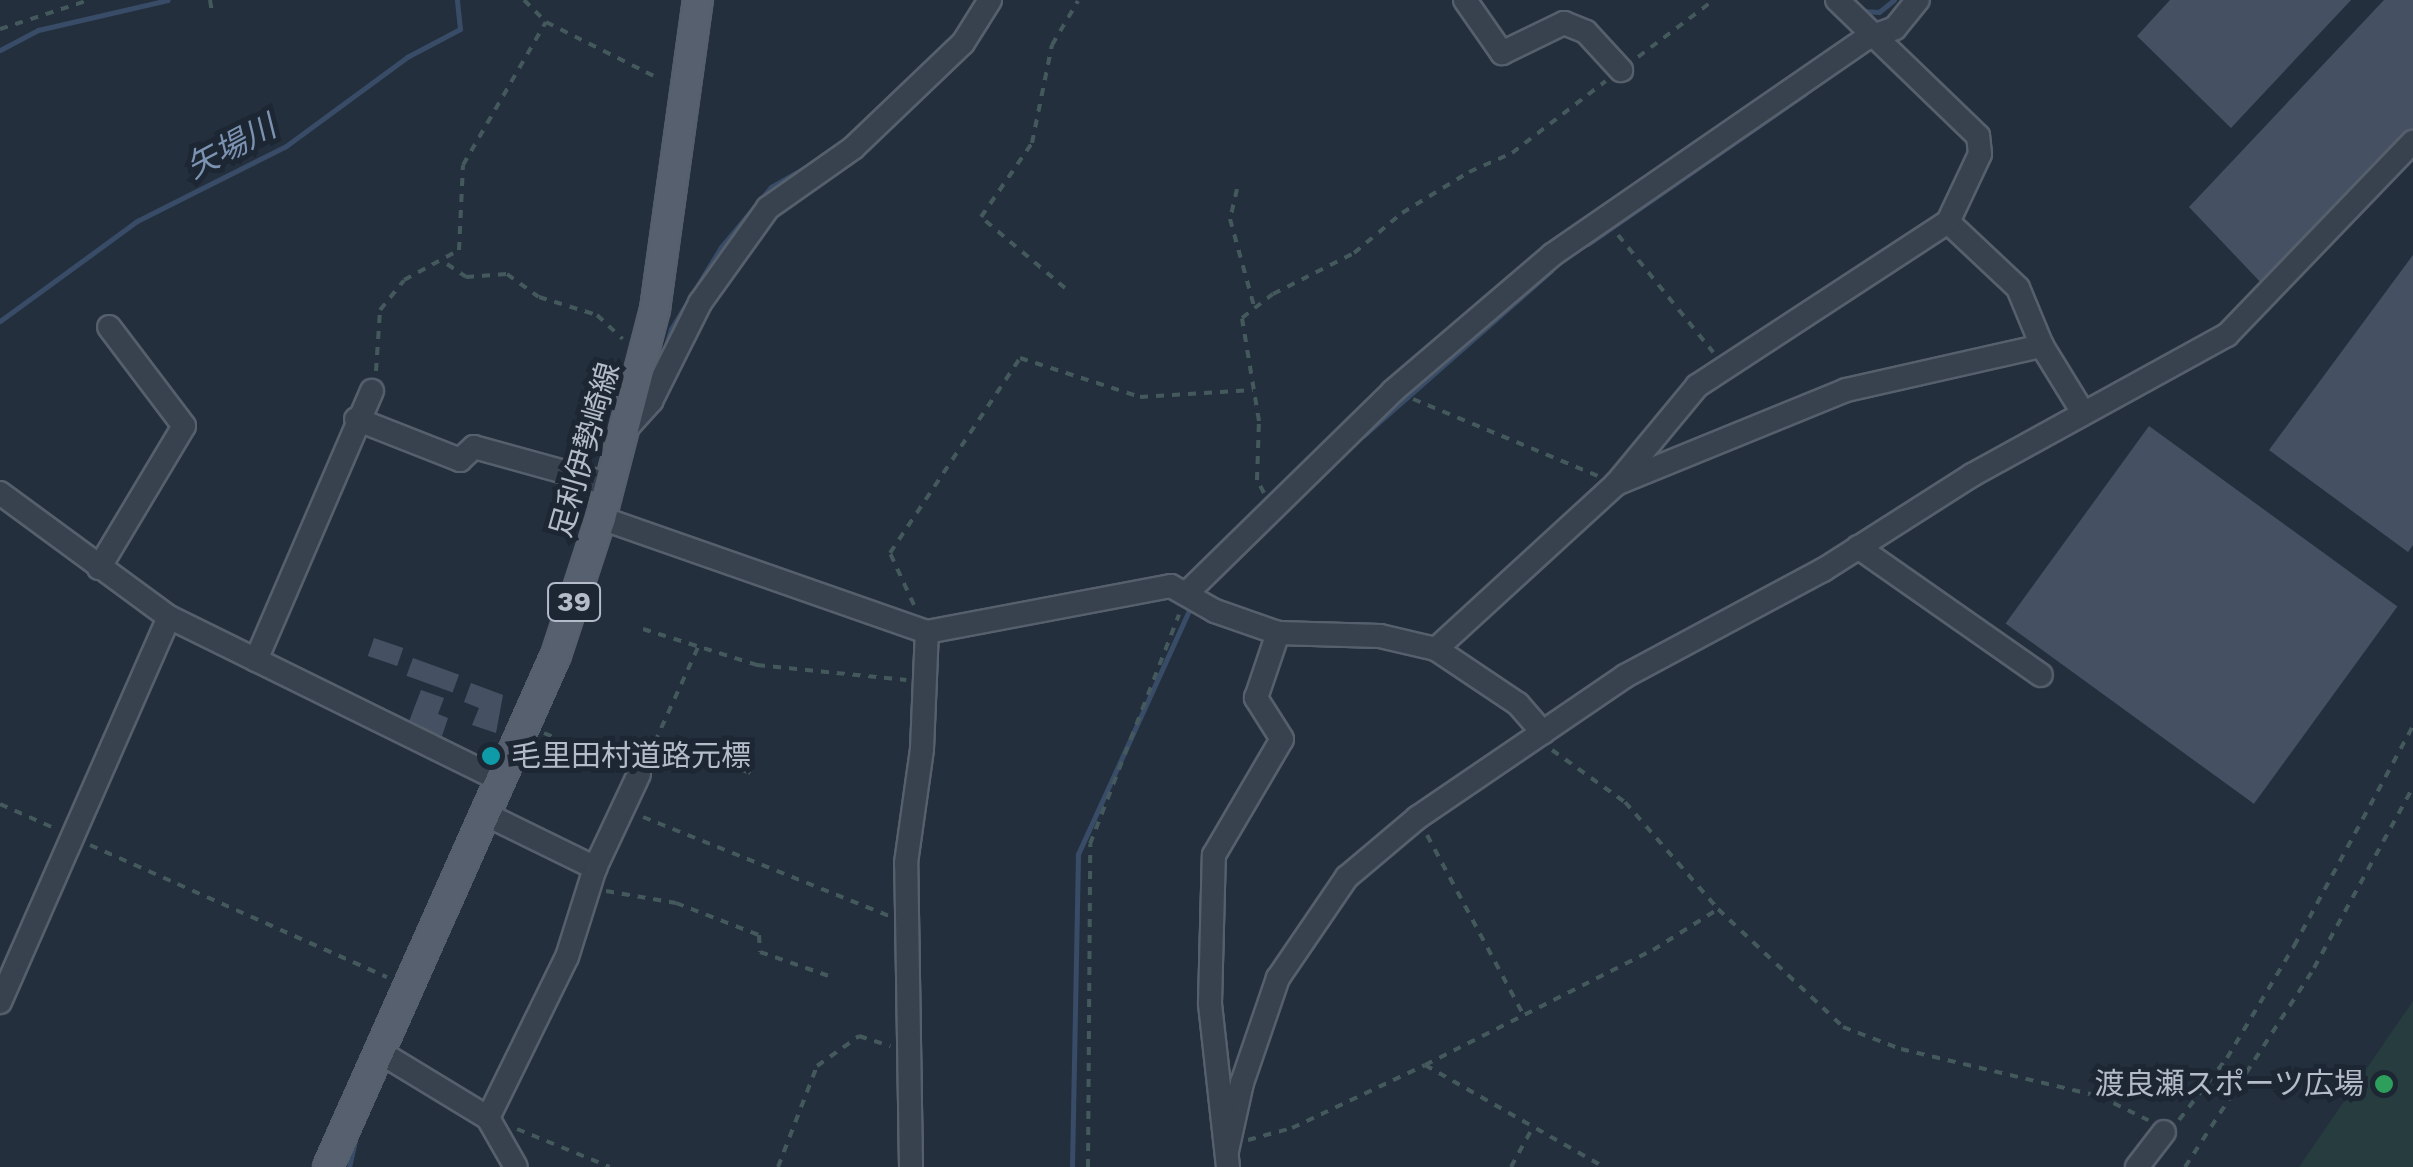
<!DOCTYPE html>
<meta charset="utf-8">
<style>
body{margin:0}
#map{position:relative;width:2413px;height:1167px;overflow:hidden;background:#242f3e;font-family:"Work Sans","Noto Sans JP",sans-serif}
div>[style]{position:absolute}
.green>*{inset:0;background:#263c3f}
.stream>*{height:5px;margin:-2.5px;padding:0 2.5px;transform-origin:2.5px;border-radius:2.5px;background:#394c67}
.building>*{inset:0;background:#455162;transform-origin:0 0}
.path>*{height:4px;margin-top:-2px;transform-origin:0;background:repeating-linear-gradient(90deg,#44595c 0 8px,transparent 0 16px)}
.roads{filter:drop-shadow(2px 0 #565f6c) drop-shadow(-2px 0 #565f6c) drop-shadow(0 2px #565f6c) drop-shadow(0 -2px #565f6c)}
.minor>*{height:22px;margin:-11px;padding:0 11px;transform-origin:11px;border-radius:11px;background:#38414e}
.major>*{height:28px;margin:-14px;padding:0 14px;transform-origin:14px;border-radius:14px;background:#56606e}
.dots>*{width:28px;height:28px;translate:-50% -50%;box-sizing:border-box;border:5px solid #1d2633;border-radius:50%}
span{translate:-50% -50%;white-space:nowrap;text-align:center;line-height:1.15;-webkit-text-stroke:10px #1d2633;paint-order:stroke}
.shield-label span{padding:2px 8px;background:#1d2633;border:2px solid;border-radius:8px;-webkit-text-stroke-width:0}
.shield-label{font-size:28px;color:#b4bcc9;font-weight:700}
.street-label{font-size:30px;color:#b4bcc9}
.poi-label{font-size:30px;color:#b4bcc9}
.left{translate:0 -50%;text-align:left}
.right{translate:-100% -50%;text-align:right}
.water-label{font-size:32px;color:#7c92b1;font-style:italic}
</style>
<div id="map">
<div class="green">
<div style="clip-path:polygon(2413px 1001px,2413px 1167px,2299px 1167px)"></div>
</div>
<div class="stream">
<div style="left:1862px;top:11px;width:17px;rotate:3deg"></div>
<div style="left:1879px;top:12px;width:19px;rotate:-39deg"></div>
<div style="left:971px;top:48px;width:28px;rotate:-55deg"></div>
<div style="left:0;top:50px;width:43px;rotate:-27.8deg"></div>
<div style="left:38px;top:30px;width:133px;rotate:-13deg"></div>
<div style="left:1588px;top:244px;width:264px;rotate:-34.7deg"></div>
<div style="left:0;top:321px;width:170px;rotate:-36.1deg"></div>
<div style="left:137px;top:221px;width:167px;rotate:-26.7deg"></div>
<div style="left:286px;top:146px;width:150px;rotate:-36.3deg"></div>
<div style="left:407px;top:57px;width:60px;rotate:-27.8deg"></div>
<div style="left:460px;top:29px;width:29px;rotate:-96deg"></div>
<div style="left:663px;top:355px;width:27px;rotate:-73deg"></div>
<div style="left:671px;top:329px;width:96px;rotate:-58.6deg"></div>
<div style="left:721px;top:247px;width:78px;rotate:-50.2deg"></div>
<div style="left:771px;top:187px;width:43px;rotate:-29.6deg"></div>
<div style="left:1364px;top:435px;width:249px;rotate:-41.3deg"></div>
<div style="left:349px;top:1167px;width:37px;rotate:-77deg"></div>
<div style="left:1072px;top:1167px;width:313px;rotate:-88.9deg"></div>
<div style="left:1078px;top:854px;width:275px;rotate:-65.5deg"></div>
</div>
<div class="building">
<div style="clip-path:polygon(2170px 0,2351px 0,2231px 128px,2137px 36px)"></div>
<div style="clip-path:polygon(2384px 0,2413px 0,2413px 130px,2265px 287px,2189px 207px)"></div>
<div style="clip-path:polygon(2413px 255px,2413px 545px,2408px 552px,2269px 450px)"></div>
<div style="left:2149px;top:426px;width:307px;height:244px;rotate:36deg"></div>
<div style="left:374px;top:638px;width:31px;height:19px;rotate:19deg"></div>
<div style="left:413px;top:658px;width:49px;height:19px;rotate:20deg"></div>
<div style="clip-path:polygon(471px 683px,503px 695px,496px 733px,472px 725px,479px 708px,464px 702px)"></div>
<div style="clip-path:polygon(421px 690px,444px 698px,438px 714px,448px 718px,442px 736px,408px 724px)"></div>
</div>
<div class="path">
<div style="left:210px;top:0;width:13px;rotate:81deg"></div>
<div style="left:524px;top:0;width:31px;rotate:45deg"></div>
<div style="left:546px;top:22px;width:125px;rotate:26.6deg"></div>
<div style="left:0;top:29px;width:94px;rotate:-18deg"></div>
<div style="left:1638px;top:57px;width:95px;rotate:-36.9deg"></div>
<div style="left:1237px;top:189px;width:31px;rotate:103deg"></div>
<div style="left:1230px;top:219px;width:90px;rotate:74.6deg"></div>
<div style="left:1618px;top:235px;width:151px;rotate:50.9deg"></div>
<div style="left:447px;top:264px;width:23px;rotate:34deg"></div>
<div style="left:466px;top:277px;width:41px;rotate:-4.2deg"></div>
<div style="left:507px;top:274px;width:39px;rotate:36deg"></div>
<div style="left:539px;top:297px;width:61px;rotate:17.2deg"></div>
<div style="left:597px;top:315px;width:35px;rotate:43deg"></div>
<div style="left:1065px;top:288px;width:110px;rotate:-139.8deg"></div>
<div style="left:981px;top:217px;width:90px;rotate:-55.4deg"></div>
<div style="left:1032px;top:143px;width:100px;rotate:-78.5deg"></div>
<div style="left:1052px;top:45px;width:51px;rotate:-59.4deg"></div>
<div style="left:376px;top:371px;width:61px;rotate:-86.2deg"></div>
<div style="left:380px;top:310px;width:38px;rotate:-51deg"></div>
<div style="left:404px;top:280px;width:63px;rotate:-28.6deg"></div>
<div style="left:459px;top:250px;width:85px;rotate:-87.3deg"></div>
<div style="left:463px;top:165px;width:165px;rotate:-59.9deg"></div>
<div style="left:1413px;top:399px;width:200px;rotate:22.6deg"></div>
<div style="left:1264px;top:493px;width:15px;rotate:-118deg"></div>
<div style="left:1257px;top:480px;width:59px;rotate:-88.1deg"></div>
<div style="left:1259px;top:421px;width:104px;rotate:-99.4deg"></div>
<div style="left:1242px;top:318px;width:39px;rotate:-38deg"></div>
<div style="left:1273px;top:294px;width:91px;rotate:-26.8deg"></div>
<div style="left:1354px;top:253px;width:62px;rotate:-39.8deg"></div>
<div style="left:1402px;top:213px;width:79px;rotate:-31.5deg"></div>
<div style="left:1469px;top:172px;width:47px;rotate:-23.8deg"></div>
<div style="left:1512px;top:153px;width:118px;rotate:-37.5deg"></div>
<div style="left:914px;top:605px;width:57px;rotate:-114.8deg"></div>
<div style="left:890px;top:553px;width:234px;rotate:-56.3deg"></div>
<div style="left:1020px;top:358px;width:126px;rotate:18deg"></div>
<div style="left:1140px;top:397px;width:113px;rotate:-3.5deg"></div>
<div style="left:643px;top:629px;width:120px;rotate:17.5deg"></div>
<div style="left:757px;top:665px;width:150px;rotate:5.7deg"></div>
<div style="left:544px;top:733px;width:86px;rotate:23.3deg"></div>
<div style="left:1552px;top:750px;width:90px;rotate:35.5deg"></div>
<div style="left:1625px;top:802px;width:142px;rotate:49deg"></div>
<div style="left:1718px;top:909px;width:172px;rotate:43.3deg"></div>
<div style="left:1843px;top:1027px;width:62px;rotate:20.8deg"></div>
<div style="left:1901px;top:1049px;width:204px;rotate:13.4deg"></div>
<div style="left:2099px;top:1096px;width:55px;rotate:26.1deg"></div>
<div style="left:648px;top:757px;width:125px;rotate:-65.5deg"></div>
<div style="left:660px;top:771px;width:40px;rotate:-22deg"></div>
<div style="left:697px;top:756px;width:57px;rotate:17.5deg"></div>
<div style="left:0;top:804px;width:59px;rotate:24deg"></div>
<div style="left:643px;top:817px;width:265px;rotate:21.9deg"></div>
<div style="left:1427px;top:835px;width:203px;rotate:61.8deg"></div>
<div style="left:90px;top:845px;width:325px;rotate:24deg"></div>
<div style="left:606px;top:891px;width:71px;rotate:9.7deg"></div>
<div style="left:676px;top:903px;width:89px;rotate:21.1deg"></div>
<div style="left:759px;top:935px;width:17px;rotate:87deg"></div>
<div style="left:760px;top:952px;width:73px;rotate:19.2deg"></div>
<div style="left:1425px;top:1065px;width:206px;rotate:29.7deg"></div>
<div style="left:2179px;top:1120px;width:78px;rotate:-52.3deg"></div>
<div style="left:2227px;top:1058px;width:131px;rotate:-59.1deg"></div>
<div style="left:2294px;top:946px;width:250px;rotate:-61.6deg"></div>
<div style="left:517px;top:1129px;width:100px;rotate:22.2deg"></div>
<div style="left:1248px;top:1140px;width:46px;rotate:-15.3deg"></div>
<div style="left:1292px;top:1128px;width:147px;rotate:-25.3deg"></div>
<div style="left:1425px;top:1065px;width:255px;rotate:-26.8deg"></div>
<div style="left:1653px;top:950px;width:77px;rotate:-32.2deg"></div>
<div style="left:778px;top:1167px;width:108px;rotate:-68.9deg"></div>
<div style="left:817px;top:1066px;width:52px;rotate:-35.5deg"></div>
<div style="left:859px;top:1036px;width:33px;rotate:18deg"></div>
<div style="left:1088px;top:1167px;width:323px;rotate:-89.6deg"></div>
<div style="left:1090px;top:844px;width:246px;rotate:-68.8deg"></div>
<div style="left:1511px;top:1167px;width:46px;rotate:-61.2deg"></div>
<div style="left:2185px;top:1167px;width:237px;rotate:-57deg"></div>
<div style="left:2314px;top:968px;width:206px;rotate:-61.3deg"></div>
</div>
<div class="roads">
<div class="minor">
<div style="left:1465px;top:0;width:65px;rotate:55.1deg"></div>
<div style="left:1502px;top:53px;width:69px;rotate:-25.8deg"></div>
<div style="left:1564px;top:23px;width:24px;rotate:22deg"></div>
<div style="left:1586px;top:32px;width:52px;rotate:47.4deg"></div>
<div style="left:1948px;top:222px;width:96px;rotate:43.3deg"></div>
<div style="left:2018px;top:288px;width:63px;rotate:67.5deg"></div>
<div style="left:2042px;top:346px;width:76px;rotate:58.4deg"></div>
<div style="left:356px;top:419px;width:112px;rotate:21.5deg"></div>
<div style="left:460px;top:460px;width:19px;rotate:-43deg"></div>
<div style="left:474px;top:447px;width:142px;rotate:15.5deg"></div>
<div style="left:626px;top:429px;width:38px;rotate:-48deg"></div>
<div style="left:651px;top:401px;width:110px;rotate:-63.4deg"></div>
<div style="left:700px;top:303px;width:117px;rotate:-54.4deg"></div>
<div style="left:768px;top:208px;width:104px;rotate:-35.2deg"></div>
<div style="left:853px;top:148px;width:152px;rotate:-43.7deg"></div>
<div style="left:963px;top:43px;width:51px;rotate:-57.9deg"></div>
<div style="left:1616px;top:484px;width:248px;rotate:-22.2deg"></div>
<div style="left:1846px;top:390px;width:201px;rotate:-12.7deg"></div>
<div style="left:0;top:493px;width:210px;rotate:36.3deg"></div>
<div style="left:169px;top:617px;width:369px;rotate:26.2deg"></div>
<div style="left:601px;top:518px;width:345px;rotate:19.3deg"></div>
<div style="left:927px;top:632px;width:248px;rotate:-10.7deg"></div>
<div style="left:1171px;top:586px;width:51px;rotate:29.6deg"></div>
<div style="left:1215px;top:611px;width:67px;rotate:19.2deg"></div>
<div style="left:1278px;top:633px;width:102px;rotate:1.7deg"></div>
<div style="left:1380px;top:636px;width:57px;rotate:13.1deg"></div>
<div style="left:1436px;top:649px;width:99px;rotate:33.9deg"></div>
<div style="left:1518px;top:704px;width:38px;rotate:49deg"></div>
<div style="left:1858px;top:547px;width:223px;rotate:35deg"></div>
<div style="left:99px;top:568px;width:165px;rotate:-59.1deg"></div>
<div style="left:184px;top:426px;width:124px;rotate:-127.1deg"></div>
<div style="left:1188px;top:592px;width:287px;rotate:-44.4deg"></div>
<div style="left:1393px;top:391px;width:209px;rotate:-40.5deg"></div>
<div style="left:1552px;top:255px;width:380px;rotate:-34.6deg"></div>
<div style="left:1865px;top:39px;width:32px;rotate:-20deg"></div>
<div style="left:1895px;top:28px;width:36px;rotate:-51deg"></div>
<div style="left:1436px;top:649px;width:244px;rotate:-42.5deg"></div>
<div style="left:1616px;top:484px;width:127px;rotate:-50.4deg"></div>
<div style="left:1697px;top:386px;width:300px;rotate:-33.2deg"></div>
<div style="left:1948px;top:222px;width:75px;rotate:-64.8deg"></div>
<div style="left:1980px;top:154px;width:18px;rotate:-96deg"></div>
<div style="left:1978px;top:136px;width:196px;rotate:-136deg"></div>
<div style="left:256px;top:660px;width:293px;rotate:-66.7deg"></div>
<div style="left:485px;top:814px;width:123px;rotate:26.1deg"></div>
<div style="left:0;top:1002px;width:420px;rotate:-66.3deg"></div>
<div style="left:378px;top:1051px;width:129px;rotate:31.3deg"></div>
<div style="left:488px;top:1118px;width:56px;rotate:60.3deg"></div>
<div style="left:488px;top:1118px;width:179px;rotate:-63.9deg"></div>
<div style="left:567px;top:957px;width:93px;rotate:-72.5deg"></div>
<div style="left:595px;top:868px;width:104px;rotate:-64.9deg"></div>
<div style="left:1227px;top:1151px;width:70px;rotate:-77.6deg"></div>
<div style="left:1242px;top:1083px;width:111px;rotate:-71.1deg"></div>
<div style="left:1278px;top:978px;width:122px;rotate:-55.7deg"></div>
<div style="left:1347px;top:877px;width:92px;rotate:-40.1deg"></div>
<div style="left:1417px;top:818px;width:252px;rotate:-34.3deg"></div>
<div style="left:1625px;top:676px;width:225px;rotate:-28.2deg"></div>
<div style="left:1823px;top:570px;width:177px;rotate:-32.5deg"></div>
<div style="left:1972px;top:475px;width:291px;rotate:-28.8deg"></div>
<div style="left:2227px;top:335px;width:268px;rotate:-46.1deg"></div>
<div style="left:911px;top:1167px;width:304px;rotate:-90.9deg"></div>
<div style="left:906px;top:863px;width:115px;rotate:-82deg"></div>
<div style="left:922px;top:749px;width:117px;rotate:-87.6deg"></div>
<div style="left:1228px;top:1167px;width:165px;rotate:-96.3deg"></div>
<div style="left:1210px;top:1003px;width:148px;rotate:-88.5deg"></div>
<div style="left:1214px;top:855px;width:134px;rotate:-59.6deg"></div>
<div style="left:1282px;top:739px;width:49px;rotate:-122.4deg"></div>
<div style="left:1256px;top:698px;width:69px;rotate:-71.3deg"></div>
<div style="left:2137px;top:1167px;width:44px;rotate:-52.4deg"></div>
</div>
<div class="major">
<div style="left:328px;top:1167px;width:560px;rotate:-66deg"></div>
<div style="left:556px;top:655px;width:144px;rotate:-71.8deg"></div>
<div style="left:601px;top:518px;width:216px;rotate:-75.5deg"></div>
<div style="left:655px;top:309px;width:312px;rotate:-82.1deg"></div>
</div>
</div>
<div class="dots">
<div style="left:491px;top:756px;background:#0f9aa8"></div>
<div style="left:2384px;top:1084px;background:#2e9e5b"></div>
</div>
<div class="shield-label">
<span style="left:574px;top:602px">39</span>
</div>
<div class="street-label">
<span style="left:585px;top:450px;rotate:-74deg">足利伊勢崎線</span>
</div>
<div class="poi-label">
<span class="left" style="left:511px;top:756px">毛里田村道路元標</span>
<span class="right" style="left:2364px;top:1084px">渡良瀬スポーツ広場</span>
</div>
<div class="water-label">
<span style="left:231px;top:147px;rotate:-28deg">矢場川</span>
</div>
</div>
